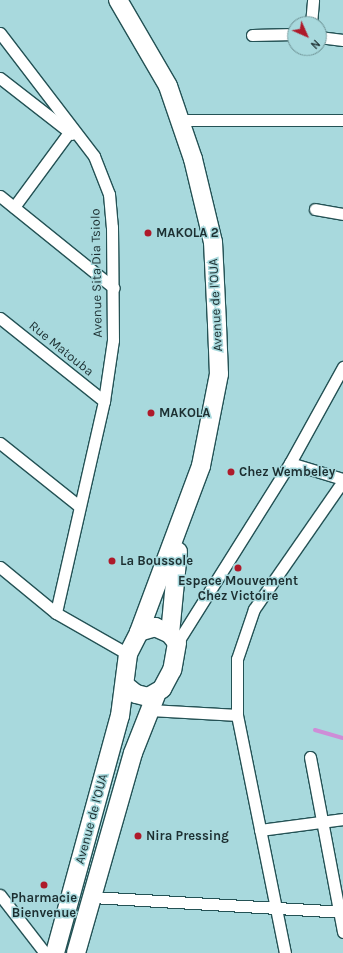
<!DOCTYPE html>
<style>
body{margin:0}
#map{position:relative;width:343px;height:953px;overflow:hidden;background:#a8d9dd;font-family:Karla,sans-serif}
div>[style]{position:absolute}
.stream>*{height:4px;margin:-2px;padding:0 2px;transform-origin:2px;border-radius:2px;background:#ce8dd7}
.roads{filter:drop-shadow(1px 0 #245255) drop-shadow(-1px 0 #245255) drop-shadow(0 1px #245255) drop-shadow(0 -1px #245255)}
.minor>*{height:11px;margin:-5.5px;padding:0 5.5px;transform-origin:5.5px;border-radius:5.5px;background:#fff}
.primary>*{height:18px;margin:-9px;padding:0 9px;transform-origin:9px;border-radius:9px;background:#fff}
.dots>*{width:11px;height:11px;translate:-50% -50%;box-sizing:border-box;border:2px solid #a8d9dd;border-radius:50%}
span{translate:-50% -50%;white-space:nowrap;text-align:center;line-height:1.15;-webkit-text-stroke:3px #a8d9dd;paint-order:stroke}
.poi-label{font-size:13px;color:#1c2f31;font-weight:700}
.left{translate:0 -50%;text-align:left}
.street-label{font-size:13px;color:#1c2f31}
.north{position:absolute;left:287px;top:16px;width:40px;height:40px;box-sizing:border-box;background:#a8d9dd;border:1px solid #709598;border-radius:50%;rotate:135deg;font-size:11px;font-weight:700;line-height:16px;text-align:center;color:#1c2f31}
.north::after{content:'';display:block;margin:auto;width:14px;height:18px;background:#ae1a2a;clip-path:polygon(50% 0,100% 100%,50% 72%,0 100%)}
</style>
<div id="map">
<div class="stream">
<div style="left:315px;top:730px;width:29px;rotate:16deg"></div>
</div>
<div class="roads">
<div class="minor">
<div style="left:311px;top:24px;width:24px;rotate:-85deg"></div>
<div style="left:0;top:33px;width:155px;rotate:52.6deg"></div>
<div style="left:94px;top:156px;width:41px;rotate:68.5deg"></div>
<div style="left:109px;top:194px;width:33px;rotate:85deg"></div>
<div style="left:112px;top:227px;width:113px;rotate:89.5deg"></div>
<div style="left:113px;top:340px;width:62px;rotate:98.4deg"></div>
<div style="left:104px;top:401px;width:217px;rotate:102.8deg"></div>
<div style="left:252px;top:35px;width:43px;rotate:-1.3deg"></div>
<div style="left:319px;top:37px;width:24px;rotate:7deg"></div>
<div style="left:0;top:78px;width:91px;rotate:37.9deg"></div>
<div style="left:182px;top:120px;width:161px"></div>
<div style="left:0;top:196px;width:146px;rotate:38.9deg"></div>
<div style="left:14px;top:207px;width:94px;rotate:-53.6deg"></div>
<div style="left:315px;top:209px;width:28px;rotate:10deg"></div>
<div style="left:0;top:318px;width:133px;rotate:38.6deg"></div>
<div style="left:0;top:443px;width:101px;rotate:38.6deg"></div>
<div style="left:290px;top:463px;width:55px;rotate:16.8deg"></div>
<div style="left:0;top:567px;width:72px;rotate:39.4deg"></div>
<div style="left:56px;top:613px;width:83px;rotate:29.7deg"></div>
<div style="left:177px;top:643px;width:213px;rotate:-57.9deg"></div>
<div style="left:290px;top:463px;width:110px;rotate:-61.1deg"></div>
<div style="left:151px;top:710px;width:86px;rotate:3.3deg"></div>
<div style="left:310px;top:757px;width:178px;rotate:79.3deg"></div>
<div style="left:260px;top:830px;width:84px;rotate:-7.5deg"></div>
<div style="left:0;top:895px;width:73px;rotate:52.2deg"></div>
<div style="left:92px;top:897px;width:251px;rotate:3.4deg"></div>
<div style="left:285px;top:953px;width:243px;rotate:-101.4deg"></div>
<div style="left:237px;top:715px;width:56px;rotate:-90deg"></div>
<div style="left:237px;top:659px;width:53px;rotate:-71.2deg"></div>
<div style="left:254px;top:609px;width:156px;rotate:-55.2deg"></div>
</div>
<div class="primary">
<div style="left:118px;top:0;width:99px;rotate:59.8deg"></div>
<div style="left:168px;top:86px;width:77px;rotate:71.1deg"></div>
<div style="left:193px;top:159px;width:85px;rotate:76.5deg"></div>
<div style="left:213px;top:242px;width:83px;rotate:87.2deg"></div>
<div style="left:217px;top:325px;width:49px;rotate:87.7deg"></div>
<div style="left:219px;top:374px;width:94px;rotate:101.1deg"></div>
<div style="left:201px;top:466px;width:177px;rotate:110.5deg"></div>
<div style="left:170px;top:634px;width:83px;rotate:-84.5deg"></div>
<div style="left:55px;top:953px;width:246px;rotate:-74.7deg"></div>
<div style="left:120px;top:716px;width:63px;rotate:-82.6deg"></div>
<div style="left:128px;top:654px;width:25px;rotate:-63deg"></div>
<div style="left:139px;top:632px;width:17px;rotate:-17deg"></div>
<div style="left:155px;top:627px;width:17px;rotate:25deg"></div>
<div style="left:170px;top:634px;width:11px;rotate:52deg"></div>
<div style="left:177px;top:643px;width:27px;rotate:100deg"></div>
<div style="left:172px;top:670px;width:21px;rotate:118deg"></div>
<div style="left:162px;top:689px;width:16px;rotate:150deg"></div>
<div style="left:148px;top:697px;width:12px;rotate:-166deg"></div>
<div style="left:136px;top:694px;width:14px;rotate:-141deg"></div>
<div style="left:76px;top:953px;width:208px;rotate:-74.1deg"></div>
<div style="left:133px;top:753px;width:62px;rotate:-68.4deg"></div>
</div>
</div>
<div class="dots">
<div style="left:148px;top:233px;background:#ae1a2a"></div>
<div style="left:151px;top:413px;background:#ae1a2a"></div>
<div style="left:231px;top:472px;background:#ae1a2a"></div>
<div style="left:112px;top:561px;background:#ae1a2a"></div>
<div style="left:238px;top:568px;background:#ae1a2a"></div>
<div style="left:138px;top:836px;background:#ae1a2a"></div>
<div style="left:44px;top:885px;background:#ae1a2a"></div>
</div>
<div class="poi-label">
<span class="left" style="left:156px;top:233px">MAKOLA 2</span>
<span class="left" style="left:159px;top:413px">MAKOLA</span>
<span class="left" style="left:239px;top:472px">Chez Wembeley</span>
<span class="left" style="left:120px;top:561px">La Boussole</span>
<span style="left:238px;top:589px">Espace Mouvement<br>Chez Victoire</span>
<span class="left" style="left:146px;top:836px">Nira Pressing</span>
<span style="left:44px;top:906px">Pharmacie<br>Bienvenue</span>
</div>
<div class="street-label">
<span style="left:97px;top:273px;rotate:-91deg">Avenue Sita Dia Tsiolo</span>
<span style="left:216px;top:305px;rotate:-93deg">Avenue de l'OUA</span>
<span style="left:61px;top:349px;rotate:39deg">Rue Matouba</span>
<span style="left:92px;top:819px;rotate:-75deg">Avenue de l'OUA</span>
</div>
<div class="north">N</div>
</div>
